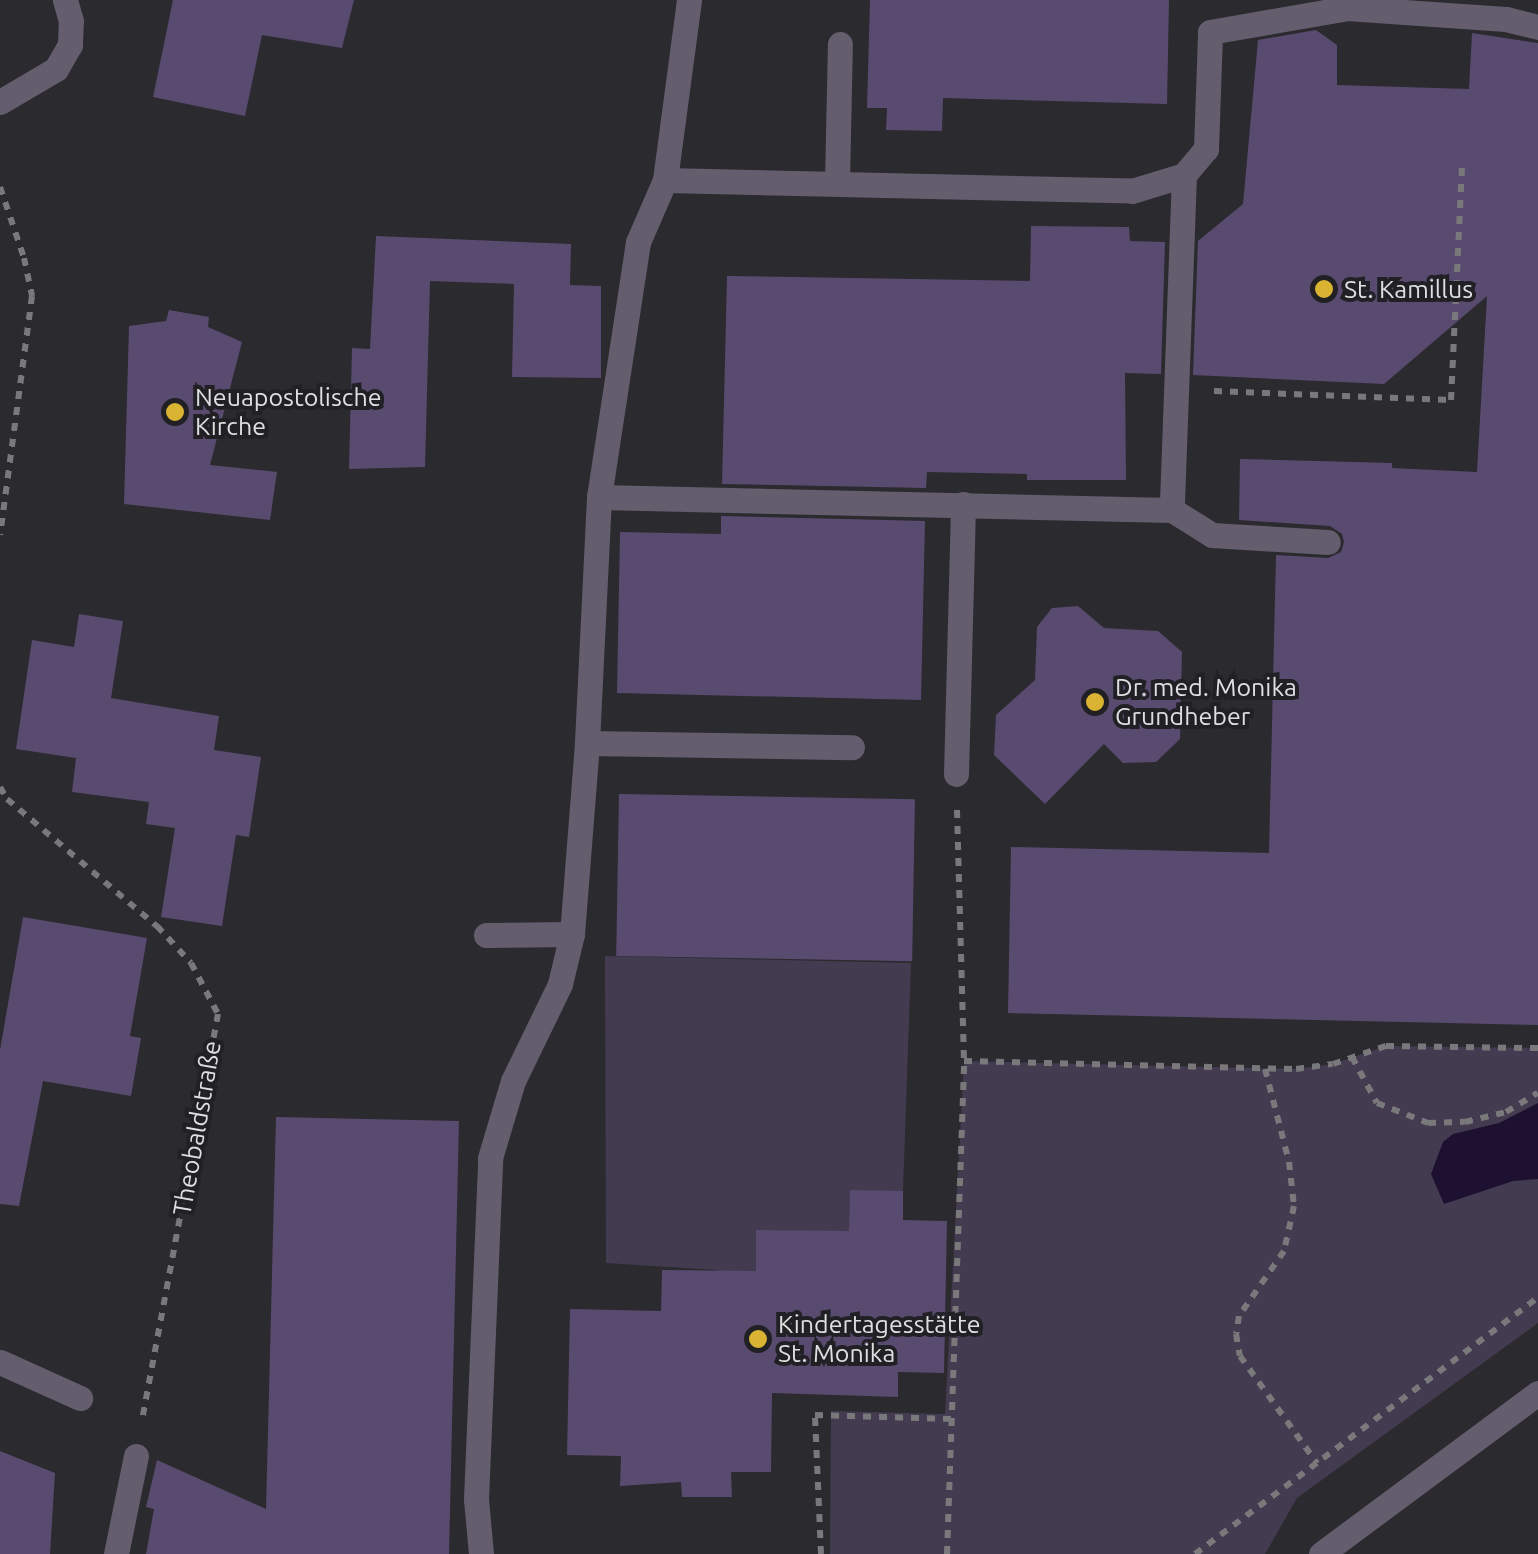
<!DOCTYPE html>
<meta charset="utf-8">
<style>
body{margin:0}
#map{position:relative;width:1538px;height:1554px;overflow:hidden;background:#2b2a2e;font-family:Ubuntu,sans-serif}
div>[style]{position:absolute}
.green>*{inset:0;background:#433b50}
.water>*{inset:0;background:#1e1030}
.building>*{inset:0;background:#594b70;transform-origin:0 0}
.path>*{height:6px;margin-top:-3px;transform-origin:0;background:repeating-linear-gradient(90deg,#79787b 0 8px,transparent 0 16px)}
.minor>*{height:25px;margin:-12.5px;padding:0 12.5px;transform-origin:12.5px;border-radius:12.5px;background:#635d6e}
.dots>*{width:28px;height:28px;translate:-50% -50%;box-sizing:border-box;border:5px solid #212024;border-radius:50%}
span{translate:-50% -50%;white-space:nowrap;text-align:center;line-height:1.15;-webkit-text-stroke:8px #212024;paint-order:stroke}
.poi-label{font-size:25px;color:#dfdee0}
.left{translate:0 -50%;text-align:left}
.street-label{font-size:25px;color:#dfdee0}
</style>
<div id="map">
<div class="green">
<div style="clip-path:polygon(605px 956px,911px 963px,903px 1191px,850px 1191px,849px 1240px,806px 1231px,757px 1230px,756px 1279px,716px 1270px,606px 1263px)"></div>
<div style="clip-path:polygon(1386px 1046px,1538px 1048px,1538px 1323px,1297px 1498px,1265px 1554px,830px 1554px,831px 1411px,945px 1414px,964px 1061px,1296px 1069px,1333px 1064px)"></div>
</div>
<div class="water">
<div style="clip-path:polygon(1538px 1103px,1538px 1179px,1513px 1181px,1444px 1204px,1431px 1174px,1443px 1142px,1453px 1134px,1499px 1123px)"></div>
</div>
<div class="building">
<div style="clip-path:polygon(173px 0,354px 0,342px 48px,262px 35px,245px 116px,153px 97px)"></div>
<div style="clip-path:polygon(870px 0,1169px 0,1167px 104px,943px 98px,942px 131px,886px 130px,887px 108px,867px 108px)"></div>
<div style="clip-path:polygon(1316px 30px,1337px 45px,1337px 85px,1469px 89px,1472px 33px,1538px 43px,1538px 1025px,1008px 1013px,1011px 847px,1269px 853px,1276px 555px,1328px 558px,1341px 552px,1344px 542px,1342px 534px,1330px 526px,1239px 520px,1240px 459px,1392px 463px,1392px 468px,1477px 472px,1487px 296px,1384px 384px,1193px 375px,1198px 241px,1243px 204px,1258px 40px)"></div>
<div style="clip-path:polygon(1031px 226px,1129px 227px,1130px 241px,1165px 242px,1161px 374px,1125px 373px,1126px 480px,1027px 480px,1027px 474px,927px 472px,926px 488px,722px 484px,727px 276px,1030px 281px)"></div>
<div style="clip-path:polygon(376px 236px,571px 244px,570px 285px,601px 286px,601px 378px,512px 377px,514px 284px,430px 281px,425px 467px,349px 469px,352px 348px,370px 349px)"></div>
<div style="clip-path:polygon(169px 310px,209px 317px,208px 327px,242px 342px,210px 465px,277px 472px,270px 520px,124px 504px,129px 326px,166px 321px)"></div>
<div style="clip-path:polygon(721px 516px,925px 521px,921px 700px,617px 693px,620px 532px,721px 534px)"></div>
<div style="clip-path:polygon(1078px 606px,1104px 628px,1158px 631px,1182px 652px,1180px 739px,1156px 762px,1123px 763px,1104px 744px,1045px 804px,994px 755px,996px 715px,1035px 680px,1037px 627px,1052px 608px)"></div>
<div style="clip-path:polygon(79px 614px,123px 621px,111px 698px,219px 716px,214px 750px,261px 757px,249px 837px,236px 835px,222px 926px,161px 917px,175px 828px,146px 824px,149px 802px,72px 792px,76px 758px,16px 749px,32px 640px,74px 647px)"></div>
<div style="left:619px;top:794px;width:296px;height:162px;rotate:1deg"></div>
<div style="clip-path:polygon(23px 917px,147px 938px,130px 1036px,141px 1038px,131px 1096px,43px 1081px,19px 1206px,0 1204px,0 1050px)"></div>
<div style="clip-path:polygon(276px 1117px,459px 1121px,449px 1554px,146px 1554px,154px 1509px,146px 1507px,157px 1460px,266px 1509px)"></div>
<div style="clip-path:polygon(850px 1190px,903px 1191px,903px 1220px,947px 1221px,944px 1373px,898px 1372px,898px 1397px,772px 1393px,771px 1472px,731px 1472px,732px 1497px,682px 1497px,681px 1482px,620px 1486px,621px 1456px,567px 1455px,570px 1309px,661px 1311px,662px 1270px,756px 1271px,756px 1230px,849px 1231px)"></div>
<div style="clip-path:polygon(0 1451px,55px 1473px,50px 1554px,0 1554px)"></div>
</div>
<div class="path">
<div style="left:0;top:187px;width:75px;rotate:71.3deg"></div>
<div style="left:24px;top:258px;width:39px;rotate:78deg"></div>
<div style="left:32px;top:296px;width:241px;rotate:97.6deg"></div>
<div style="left:1214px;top:391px;width:237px;rotate:2.2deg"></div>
<div style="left:1451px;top:400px;width:236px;rotate:-87.3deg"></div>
<div style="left:0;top:787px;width:14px;rotate:60deg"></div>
<div style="left:7px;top:799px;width:197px;rotate:40.3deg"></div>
<div style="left:157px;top:926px;width:50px;rotate:47.4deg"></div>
<div style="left:191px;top:963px;width:58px;rotate:62.1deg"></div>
<div style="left:218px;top:1014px;width:413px;rotate:100.6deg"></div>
<div style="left:957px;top:810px;width:251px;rotate:88.4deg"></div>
<div style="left:1352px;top:1057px;width:52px;rotate:61.5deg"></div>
<div style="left:1377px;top:1103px;width:55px;rotate:21.4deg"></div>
<div style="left:1428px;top:1123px;width:37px;rotate:-2deg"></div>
<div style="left:1465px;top:1122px;width:42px;rotate:-13.7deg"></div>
<div style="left:1506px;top:1112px;width:37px;rotate:-31deg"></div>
<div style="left:1265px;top:1069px;width:96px;rotate:75.5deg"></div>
<div style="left:1289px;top:1162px;width:44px;rotate:83.5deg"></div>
<div style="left:1294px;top:1206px;width:46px;rotate:102.5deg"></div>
<div style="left:1284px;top:1251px;width:79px;rotate:124.7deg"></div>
<div style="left:1239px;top:1316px;width:18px;rotate:99deg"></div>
<div style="left:1236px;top:1334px;width:22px;rotate:80deg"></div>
<div style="left:1240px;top:1356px;width:132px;rotate:54.3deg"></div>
<div style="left:821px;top:1554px;width:139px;rotate:-92.5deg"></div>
<div style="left:815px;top:1415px;width:137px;rotate:1.7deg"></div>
<div style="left:947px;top:1554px;width:493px;rotate:-88deg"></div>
<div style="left:964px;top:1061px;width:332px;rotate:1.4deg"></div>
<div style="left:1296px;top:1069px;width:37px;rotate:-8deg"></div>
<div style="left:1333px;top:1064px;width:56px;rotate:-18.8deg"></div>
<div style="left:1386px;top:1046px;width:152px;rotate:0.8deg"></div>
<div style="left:1195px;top:1554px;width:429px;rotate:-36.8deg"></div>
</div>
<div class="minor">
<div style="left:689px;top:0;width:182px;rotate:97.6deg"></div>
<div style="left:665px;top:180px;width:68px;rotate:113.5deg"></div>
<div style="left:638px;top:242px;width:258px;rotate:98.7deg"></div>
<div style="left:599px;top:497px;width:573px;rotate:1.3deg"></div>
<div style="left:0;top:102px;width:65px;rotate:-30.5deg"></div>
<div style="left:56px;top:69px;width:28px;rotate:-60deg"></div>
<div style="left:70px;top:45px;width:24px;rotate:-88deg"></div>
<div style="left:71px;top:21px;width:22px;rotate:-106deg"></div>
<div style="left:1184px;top:175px;width:335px;rotate:92.1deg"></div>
<div style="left:1172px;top:510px;width:47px;rotate:32deg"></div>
<div style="left:1212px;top:535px;width:116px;rotate:3.5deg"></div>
<div style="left:665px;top:180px;width:467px;rotate:1.3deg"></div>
<div style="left:1132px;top:191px;width:54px;rotate:-17.1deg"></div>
<div style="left:1184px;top:175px;width:34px;rotate:-50deg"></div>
<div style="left:1206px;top:149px;width:117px;rotate:-88deg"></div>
<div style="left:1210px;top:32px;width:139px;rotate:-9.9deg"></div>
<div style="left:1347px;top:8px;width:159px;rotate:4deg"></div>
<div style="left:1506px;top:19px;width:33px;rotate:14deg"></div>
<div style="left:837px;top:183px;width:139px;rotate:-88.8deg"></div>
<div style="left:599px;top:497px;width:246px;rotate:92.8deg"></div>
<div style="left:587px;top:743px;width:265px;rotate:0.9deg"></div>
<div style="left:956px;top:774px;width:270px;rotate:-88.5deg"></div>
<div style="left:486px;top:935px;width:86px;rotate:-0.7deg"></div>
<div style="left:0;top:1362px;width:88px;rotate:24.2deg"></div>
<div style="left:116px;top:1554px;width:100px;rotate:-78.5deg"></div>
<div style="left:481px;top:1554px;width:55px;rotate:-95.2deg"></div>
<div style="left:476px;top:1499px;width:341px;rotate:-87.6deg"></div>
<div style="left:490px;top:1158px;width:80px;rotate:-73.4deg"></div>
<div style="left:513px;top:1081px;width:108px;rotate:-64.1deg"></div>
<div style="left:560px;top:984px;width:51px;rotate:-76.5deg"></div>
<div style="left:572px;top:934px;width:192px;rotate:-85.5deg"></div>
<div style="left:1321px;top:1554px;width:270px;rotate:-36.6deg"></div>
</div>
<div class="dots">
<div style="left:1324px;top:289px;background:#dab333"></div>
<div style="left:175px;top:412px;background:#dab333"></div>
<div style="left:1095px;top:702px;background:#dab333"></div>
<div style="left:758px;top:1339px;background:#dab333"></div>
</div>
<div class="poi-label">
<span class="left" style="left:1344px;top:289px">St. Kamillus</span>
<span class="left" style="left:195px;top:412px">Neuapostolische<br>Kirche</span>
<span class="left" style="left:1115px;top:702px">Dr. med. Monika<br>Grundheber</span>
<span class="left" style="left:778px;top:1339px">Kindertagesstätte<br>St. Monika</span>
</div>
<div class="street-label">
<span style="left:197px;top:1128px;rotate:-80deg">Theobaldstraße</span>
</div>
</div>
